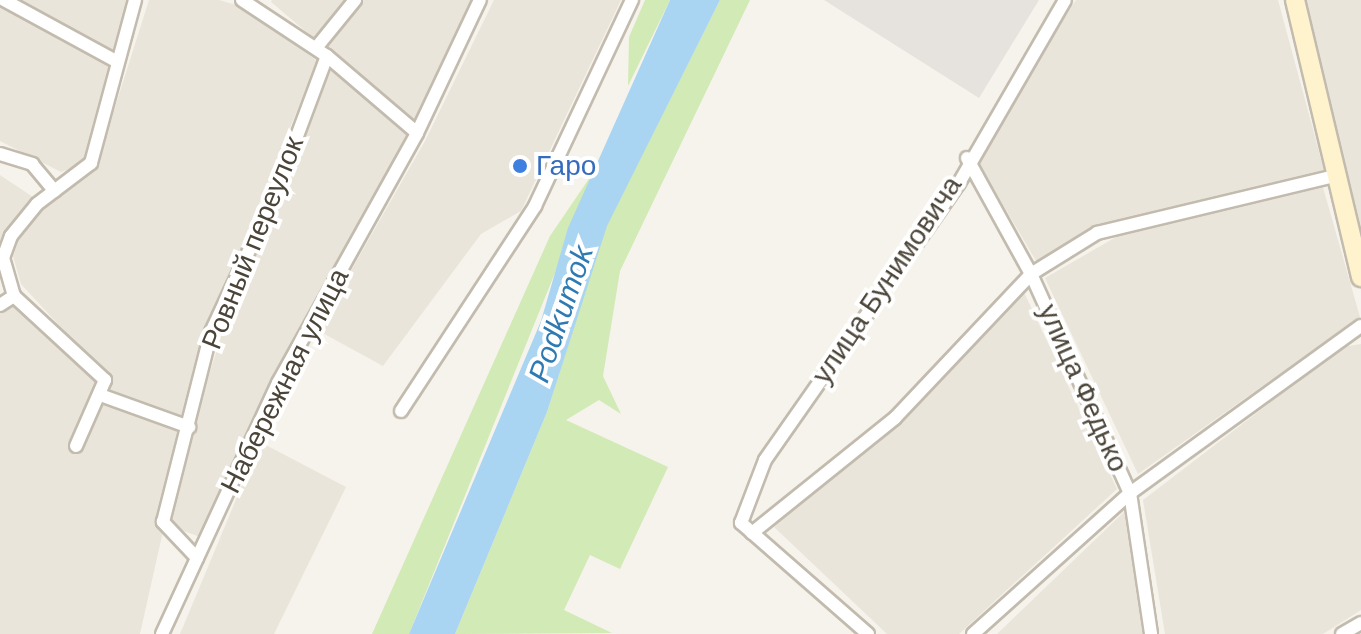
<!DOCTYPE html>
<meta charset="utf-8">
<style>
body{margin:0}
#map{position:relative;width:1361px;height:634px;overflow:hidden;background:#f6f3ec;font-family:Helvetica,sans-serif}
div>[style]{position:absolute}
.residential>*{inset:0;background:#eae5da}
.industrial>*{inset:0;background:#e6e2dd}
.green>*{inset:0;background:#d2eab5}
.water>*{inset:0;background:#a9d4f2}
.roads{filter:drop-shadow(2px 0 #c2bbae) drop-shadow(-2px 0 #c2bbae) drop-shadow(0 2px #c2bbae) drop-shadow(0 -2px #c2bbae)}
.minor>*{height:12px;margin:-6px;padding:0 6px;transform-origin:6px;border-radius:6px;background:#fff}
.secondary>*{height:18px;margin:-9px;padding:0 9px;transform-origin:9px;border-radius:9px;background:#fff3cd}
.dots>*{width:22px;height:22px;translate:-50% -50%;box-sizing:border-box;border:4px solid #fff;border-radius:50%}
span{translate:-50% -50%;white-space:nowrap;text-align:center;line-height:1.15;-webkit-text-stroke:8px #fff;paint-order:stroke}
.shop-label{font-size:28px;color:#366cbe}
.left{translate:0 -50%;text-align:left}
.street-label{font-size:28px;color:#4b4439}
.water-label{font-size:30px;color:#2e7ab2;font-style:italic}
</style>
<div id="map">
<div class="residential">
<div style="clip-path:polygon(0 0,127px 0,87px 163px,61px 172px,0 141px)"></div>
<div style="clip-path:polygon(149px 0,219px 0,246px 8px,317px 61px,208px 330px,140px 634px,0 634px,0 312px,15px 301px,108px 389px,113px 384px,21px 284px,13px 256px,24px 225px,96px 167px)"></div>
<div style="clip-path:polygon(477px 0,418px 126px,271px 2px,272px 0)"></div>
<div style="clip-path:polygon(494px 0,621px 0,521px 211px,481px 234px,383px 366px,317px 330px,425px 141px)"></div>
<div style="clip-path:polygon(1076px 0,1278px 0,1324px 170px,1090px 230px,1039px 266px,975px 157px)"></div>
<div style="clip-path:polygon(1303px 0,1361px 0,1361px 241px)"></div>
<div style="clip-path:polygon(332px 68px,411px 139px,203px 538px,167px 525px,188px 440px,230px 309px)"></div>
<div style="clip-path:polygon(0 175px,33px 197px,0 249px)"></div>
<div style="clip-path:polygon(1322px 184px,1360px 317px,1138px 474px,1045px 278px,1130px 229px)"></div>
<div style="clip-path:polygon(1021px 286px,1117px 489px,959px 634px,887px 634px,774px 527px,923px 397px)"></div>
<div style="clip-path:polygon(1361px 344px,1361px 610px,1323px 634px,1165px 634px,1143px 500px,1343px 347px)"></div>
<div style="clip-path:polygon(260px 442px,346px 487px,274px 634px,180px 634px)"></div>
<div style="clip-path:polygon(1126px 510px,1147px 634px,997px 634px)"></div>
</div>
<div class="industrial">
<div style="clip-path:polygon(824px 0,1039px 0,979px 98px)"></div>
</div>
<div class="green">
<div style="clip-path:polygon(645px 0,670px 0,628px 86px,629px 37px)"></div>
<div style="clip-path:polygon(720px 0,750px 0,620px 271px,603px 376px,621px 414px,599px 400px,566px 420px,668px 467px,620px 569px,590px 555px,564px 610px,612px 633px,455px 634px,547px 412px,606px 226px)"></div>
<div style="clip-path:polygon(599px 164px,409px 634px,372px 634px,550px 236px)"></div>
</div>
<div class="water">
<div style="clip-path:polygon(670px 0,720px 0,607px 226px,547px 412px,455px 634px,409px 634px,541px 321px,568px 228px)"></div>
</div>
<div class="roads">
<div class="minor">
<div style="left:4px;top:0;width:128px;rotate:28.6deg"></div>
<div style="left:242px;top:0;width:102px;rotate:33.4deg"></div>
<div style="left:327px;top:56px;width:118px;rotate:40.5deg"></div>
<div style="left:316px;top:48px;width:62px;rotate:-50.9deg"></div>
<div style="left:0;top:154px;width:34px;rotate:17deg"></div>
<div style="left:32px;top:164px;width:35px;rotate:50deg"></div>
<div style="left:967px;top:158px;width:132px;rotate:61.1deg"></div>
<div style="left:1031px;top:274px;width:240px;rotate:65.7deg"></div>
<div style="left:1130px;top:493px;width:143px;rotate:81.5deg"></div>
<div style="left:14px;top:296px;width:124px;rotate:42.7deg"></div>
<div style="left:105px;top:380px;width:72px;rotate:113.7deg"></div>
<div style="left:0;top:305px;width:17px;rotate:-33deg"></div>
<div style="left:14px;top:296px;width:40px;rotate:-106deg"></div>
<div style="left:3px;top:258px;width:23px;rotate:-70deg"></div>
<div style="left:11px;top:236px;width:41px;rotate:-50.9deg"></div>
<div style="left:37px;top:204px;width:68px;rotate:-37.2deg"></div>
<div style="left:91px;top:163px;width:169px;rotate:-74.9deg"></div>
<div style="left:100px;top:395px;width:95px;rotate:19.8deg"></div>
<div style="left:401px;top:411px;width:245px;rotate:-56.8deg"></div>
<div style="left:535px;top:206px;width:228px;rotate:-64.8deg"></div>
<div style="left:752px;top:533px;width:184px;rotate:-38.8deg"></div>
<div style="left:895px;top:418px;width:198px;rotate:-46.6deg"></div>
<div style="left:1031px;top:274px;width:78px;rotate:-31.8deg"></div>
<div style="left:1097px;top:233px;width:249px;rotate:-13.5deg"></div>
<div style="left:197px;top:558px;width:50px;rotate:-133.4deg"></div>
<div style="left:163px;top:522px;width:196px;rotate:-75.8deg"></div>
<div style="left:211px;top:332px;width:151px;rotate:-65deg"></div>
<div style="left:275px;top:195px;width:148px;rotate:-69.5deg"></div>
<div style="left:162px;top:634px;width:277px;rotate:-65.2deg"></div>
<div style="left:278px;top:383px;width:286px;rotate:-60.9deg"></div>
<div style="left:417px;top:133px;width:147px;rotate:-64.7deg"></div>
<div style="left:868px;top:634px;width:169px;rotate:-138.8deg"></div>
<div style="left:741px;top:523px;width:67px;rotate:-69.1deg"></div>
<div style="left:765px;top:460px;width:338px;rotate:-55deg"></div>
<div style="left:959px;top:183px;width:211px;rotate:-59.9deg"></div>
<div style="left:973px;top:634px;width:211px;rotate:-41.9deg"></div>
<div style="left:1130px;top:493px;width:285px;rotate:-35.9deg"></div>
<div style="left:1342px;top:634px;width:22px;rotate:-30deg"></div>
</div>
<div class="secondary">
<div style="left:1295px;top:0;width:285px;rotate:76.6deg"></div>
</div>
</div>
<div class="dots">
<div style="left:520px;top:166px;background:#3f7fe0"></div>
</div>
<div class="shop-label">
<span class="left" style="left:536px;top:166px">Гаро</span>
</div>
<div class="street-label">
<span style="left:253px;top:243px;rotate:-68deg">Ровный переулок</span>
<span style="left:887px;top:280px;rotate:-56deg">улица Бунимовича</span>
<span style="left:285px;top:381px;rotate:-63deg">Набережная улица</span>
<span style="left:1083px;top:388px;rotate:66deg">улица Федько</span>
</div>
<div class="water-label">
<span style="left:561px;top:314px;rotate:-71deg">Podkumok</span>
</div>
</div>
